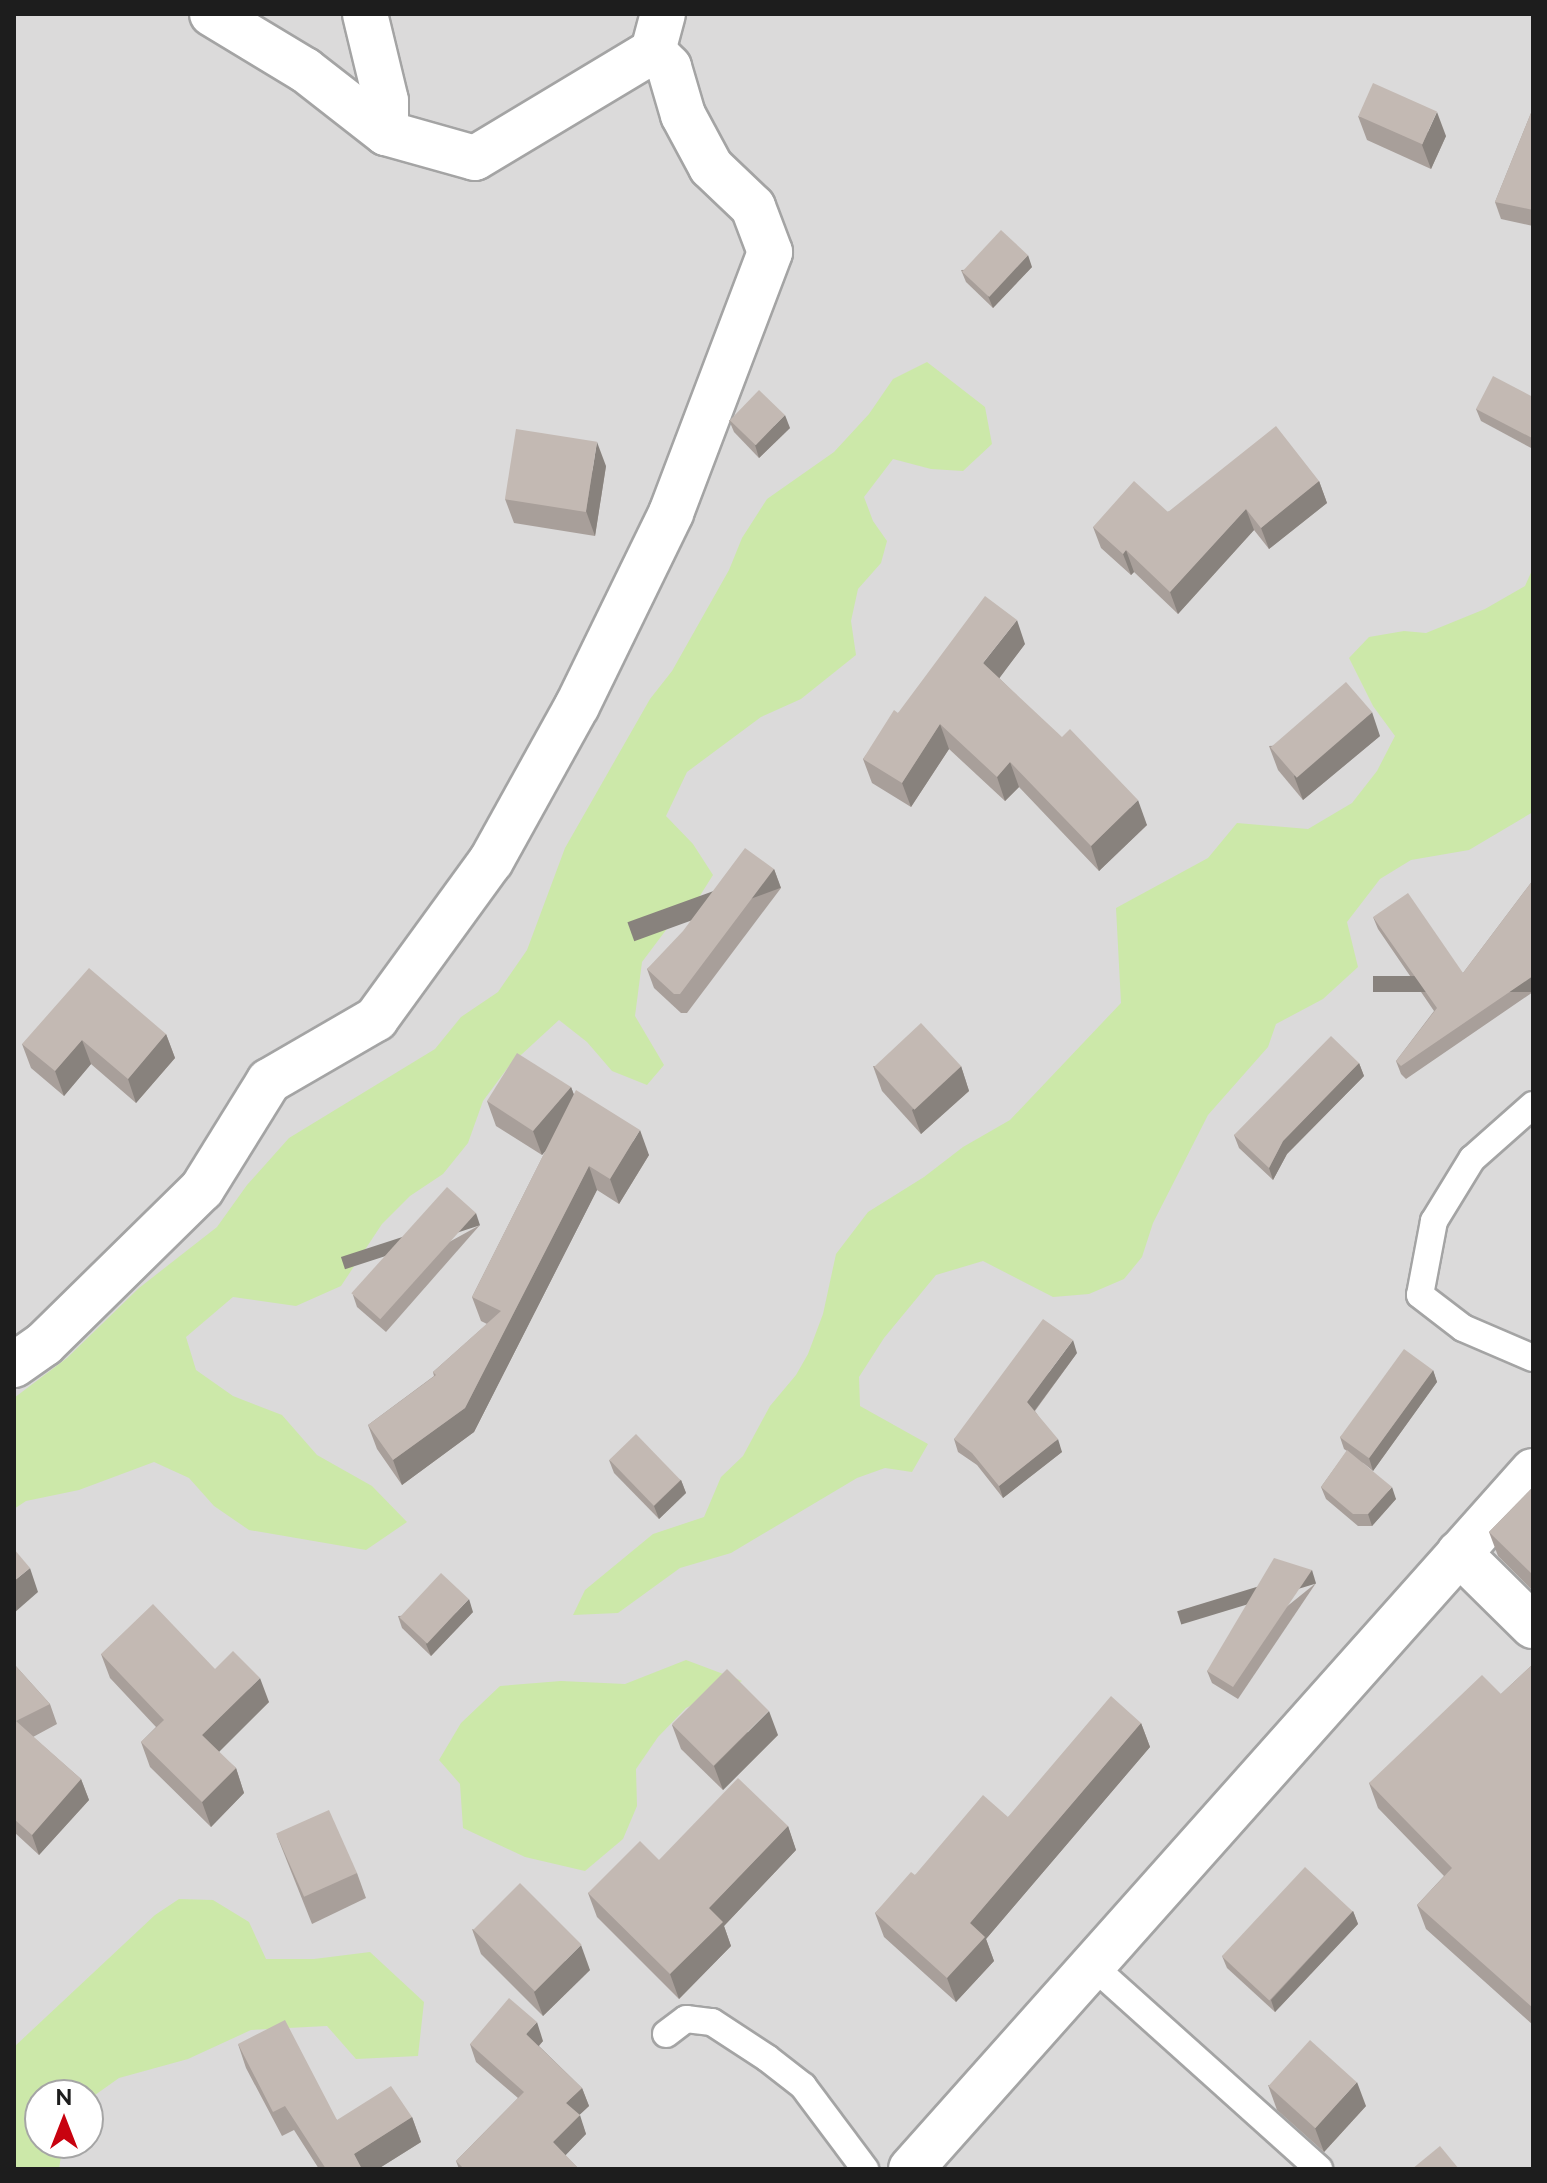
<!DOCTYPE html>
<style>
body{margin:0}
#map{position:relative;width:1547px;height:2183px;overflow:hidden;background:#eeeae3;font-family:Raleway,sans-serif}
div>[style]{position:absolute}
.residential>*{inset:0;background:#dbdada}
.grass>*{inset:0;background:#cce8a9}
.roads{filter:drop-shadow(2px 0 #a4a4a4) drop-shadow(-2px 0 #a4a4a4) drop-shadow(0 2px #a4a4a4) drop-shadow(0 -2px #a4a4a4)}
.service>*{height:26px;margin:-13px;padding:0 13px;transform-origin:13px;border-radius:13px;background:#fff}
.minor>*{height:44px;margin:-22px;padding:0 22px;transform-origin:22px;border-radius:22px;background:#fff}
.wall>*{inset:0;background:#a89f9a}
.shaded-wall>*{inset:0;background:#88827d;transform-origin:0 0}
.building>*{inset:0;background:#c3b9b3;transform-origin:0 0}
span{translate:-50% -50%;white-space:nowrap;text-align:center;line-height:1.15;-webkit-text-stroke:6px #fff;paint-order:stroke}
.frame{position:absolute;inset:0;border:16px solid #1d1d1d;pointer-events:none}
.north{position:absolute;left:24px;top:2079px;width:80px;height:80px;box-sizing:border-box;background:#fff;border:2px solid #a5a5a5;border-radius:50%;rotate:0deg;font-size:22px;font-weight:700;line-height:32px;text-align:center;color:#1d1d1d}
.north::after{content:'';display:block;margin:auto;width:28px;height:36px;background:#c8020f;clip-path:polygon(50% 0,100% 100%,50% 72%,0 100%)}
</style>
<div id="map">
<div class="residential">
<div style="clip-path:polygon(evenodd,14px 14px,1533px 14px,1533px 2169px,14px 2169px,14px 14px,40px 2095px,88px 2095px,88px 2143px,40px 2143px,40px 2095px)"></div>
</div>
<div class="grass">
<div style="clip-path:polygon(927px 362px,985px 407px,992px 444px,963px 471px,931px 469px,893px 459px,864px 497px,873px 521px,887px 541px,881px 563px,858px 589px,851px 621px,856px 655px,801px 699px,761px 717px,687px 772px,666px 816px,693px 844px,713px 875px,696px 902px,669px 926px,642px 962px,635px 1016px,664px 1065px,647px 1085px,612px 1071px,587px 1042px,559px 1020px,509px 1066px,483px 1101px,468px 1143px,443px 1174px,410px 1196px,382px 1224px,341px 1286px,296px 1306px,233px 1297px,186px 1337px,196px 1370px,233px 1396px,282px 1415px,317px 1455px,372px 1486px,407px 1522px,366px 1550px,249px 1530px,214px 1506px,189px 1478px,154px 1462px,79px 1490px,26px 1501px,14px 1509px,14px 1398px,67px 1358px,139px 1288px,217px 1227px,247px 1185px,289px 1138px,435px 1049px,461px 1017px,498px 992px,527px 950px,565px 848px,650px 699px,672px 671px,729px 570px,742px 538px,767px 499px,834px 452px,869px 414px,893px 379px)"></div>
<div style="clip-path:polygon(1533px 568px,1533px 812px,1469px 850px,1411px 860px,1380px 879px,1347px 922px,1358px 967px,1323px 999px,1276px 1024px,1268px 1047px,1208px 1115px,1153px 1223px,1142px 1257px,1124px 1279px,1089px 1294px,1053px 1297px,983px 1261px,936px 1275px,884px 1338px,859px 1377px,860px 1406px,928px 1444px,912px 1472px,885px 1468px,857px 1478px,731px 1553px,680px 1568px,618px 1613px,573px 1615px,585px 1590px,653px 1534px,704px 1517px,721px 1477px,743px 1456px,770px 1406px,796px 1375px,808px 1354px,823px 1314px,836px 1254px,868px 1212px,924px 1177px,963px 1147px,1010px 1120px,1121px 1003px,1116px 908px,1208px 858px,1237px 823px,1308px 829px,1352px 803px,1377px 771px,1395px 736px,1373px 706px,1349px 658px,1369px 637px,1404px 631px,1426px 633px,1485px 609px,1525px 586px)"></div>
<div style="clip-path:polygon(686px 1660px,742px 1681px,686px 1708px,658px 1737px,636px 1769px,637px 1806px,623px 1839px,585px 1871px,525px 1857px,463px 1828px,460px 1784px,439px 1760px,461px 1723px,500px 1686px,561px 1681px,625px 1684px)"></div>
<div style="clip-path:polygon(179px 1899px,213px 1900px,249px 1922px,266px 1959px,314px 1959px,370px 1952px,424px 2002px,418px 2056px,356px 2059px,327px 2026px,251px 2030px,188px 2059px,119px 2078px,88px 2100px,88px 2095px,40px 2095px,40px 2143px,63px 2143px,59px 2169px,14px 2169px,14px 2047px,155px 1915px)"></div>
</div>
<div class="roads">
<div class="service">
<div style="left:1533px;top:1105px;width:81px;rotate:138.5deg"></div>
<div style="left:1472px;top:1159px;width:73px;rotate:121.5deg"></div>
<div style="left:1434px;top:1221px;width:75px;rotate:100.7deg"></div>
<div style="left:1420px;top:1295px;width:54px;rotate:37.5deg"></div>
<div style="left:1463px;top:1328px;width:76px;rotate:23.2deg"></div>
<div style="left:1093px;top:1966px;width:304px;rotate:41.9deg"></div>
<div style="left:666px;top:2034px;width:25px;rotate:-37deg"></div>
<div style="left:686px;top:2019px;width:26px;rotate:7deg"></div>
<div style="left:712px;top:2022px;width:66px;rotate:33.2deg"></div>
<div style="left:767px;top:2058px;width:46px;rotate:37.9deg"></div>
<div style="left:803px;top:2086px;width:104px;rotate:53.2deg"></div>
</div>
<div class="minor">
<div style="left:212px;top:14px;width:109px;rotate:31.1deg"></div>
<div style="left:305px;top:70px;width:103px;rotate:37.9deg"></div>
<div style="left:386px;top:133px;width:92px;rotate:15.7deg"></div>
<div style="left:475px;top:158px;width:208px;rotate:-31deg"></div>
<div style="left:653px;top:51px;width:38px;rotate:-75deg"></div>
<div style="left:365px;top:14px;width:89px;rotate:76.4deg"></div>
<div style="left:386px;top:101px;width:32px;rotate:90deg"></div>
<div style="left:14px;top:1365px;width:37px;rotate:-35deg"></div>
<div style="left:44px;top:1344px;width:221px;rotate:-44.5deg"></div>
<div style="left:202px;top:1189px;width:127px;rotate:-58.2deg"></div>
<div style="left:269px;top:1081px;width:124px;rotate:-30.1deg"></div>
<div style="left:376px;top:1019px;width:195px;rotate:-54deg"></div>
<div style="left:491px;top:861px;width:177px;rotate:-61deg"></div>
<div style="left:577px;top:706px;width:215px;rotate:-64deg"></div>
<div style="left:671px;top:513px;width:279px;rotate:-69.2deg"></div>
<div style="left:770px;top:252px;width:48px;rotate:-110.7deg"></div>
<div style="left:753px;top:207px;width:58px;rotate:-136.4deg"></div>
<div style="left:711px;top:167px;width:59px;rotate:-118.3deg"></div>
<div style="left:683px;top:115px;width:50px;rotate:-106.3deg"></div>
<div style="left:669px;top:67px;width:23px;rotate:-135deg"></div>
<div style="left:1459px;top:1553px;width:104px;rotate:44.6deg"></div>
<div style="left:911px;top:2169px;width:935px;rotate:-48.3deg"></div>
</div>
</div>
<div class="wall">
<div style="clip-path:polygon(1533px 108px,1533px 226px,1501px 219px,1495px 202px)"></div>
<div style="clip-path:polygon(1358px 116px,1446px 136px,1431px 169px,1367px 140px)"></div>
<div style="clip-path:polygon(1032px 267px,993px 308px,966px 282px,961px 270px)"></div>
<div style="clip-path:polygon(1533px 397px,1533px 449px,1481px 421px,1476px 409px)"></div>
<div style="clip-path:polygon(729px 420px,790px 428px,759px 458px,734px 432px)"></div>
<div style="clip-path:polygon(606px 466px,595px 536px,514px 523px,505px 499px)"></div>
<div style="clip-path:polygon(1319px 481px,1327px 503px,1269px 549px,1254px 530px,1178px 614px,1134px 572px,1131px 575px,1101px 548px,1093px 527px)"></div>
<div style="clip-path:polygon(1025px 644px,999px 678px,1147px 825px,1099px 871px,1019px 787px,1005px 801px,949px 749px,911px 807px,872px 783px,863px 759px,898px 713px)"></div>
<div style="clip-path:polygon(1380px 736px,1303px 800px,1278px 770px,1269px 746px)"></div>
<div style="clip-path:polygon(774px 869px,781px 888px,687px 1013px,681px 1013px,654px 988px,647px 969px)"></div>
<div style="clip-path:polygon(1533px 880px,1533px 992px,1406px 1079px,1401px 1074px,1396px 1061px,1434px 1011px,1378px 929px,1373px 917px,1463px 973px)"></div>
<div style="clip-path:polygon(166px 1034px,175px 1058px,136px 1103px,91px 1064px,64px 1096px,31px 1068px,22px 1044px)"></div>
<div style="clip-path:polygon(1359px 1063px,1364px 1076px,1287px 1154px,1273px 1180px,1239px 1148px,1234px 1135px)"></div>
<div style="clip-path:polygon(873px 1066px,961px 1066px,969px 1091px,921px 1134px,882px 1091px)"></div>
<div style="clip-path:polygon(571px 1087px,574px 1095px,649px 1155px,619px 1204px,597px 1190px,474px 1432px,402px 1485px,377px 1449px,368px 1425px,434px 1376px,433px 1372px,487px 1324px,481px 1321px,472px 1297px,546px 1150px,542px 1155px,496px 1126px,487px 1101px)"></div>
<div style="clip-path:polygon(480px 1225px,386px 1332px,357px 1307px,353px 1295px)"></div>
<div style="clip-path:polygon(1077px 1353px,1035px 1411px,1062px 1452px,1003px 1498px,977px 1465px,958px 1452px,954px 1439px)"></div>
<div style="clip-path:polygon(1433px 1370px,1437px 1382px,1373px 1471px,1362px 1462px,1396px 1499px,1372px 1526px,1358px 1526px,1326px 1499px,1321px 1487px,1347px 1451px,1344px 1449px,1340px 1437px)"></div>
<div style="clip-path:polygon(609px 1460px,681px 1480px,686px 1493px,659px 1519px,614px 1473px)"></div>
<div style="clip-path:polygon(1533px 1487px,1533px 1591px,1498px 1556px,1489px 1532px)"></div>
<div style="clip-path:polygon(1316px 1583px,1238px 1699px,1212px 1683px,1207px 1671px)"></div>
<div style="clip-path:polygon(473px 1612px,431px 1656px,402px 1628px,398px 1616px)"></div>
<div style="clip-path:polygon(101px 1654px,215px 1669px,269px 1702px,218px 1752px,236px 1768px,244px 1793px,211px 1827px,150px 1767px,141px 1742px,156px 1727px,110px 1678px)"></div>
<div style="clip-path:polygon(14px 1664px,50px 1704px,57px 1724px,33px 1737px,81px 1779px,89px 1800px,39px 1855px,14px 1832px)"></div>
<div style="clip-path:polygon(1533px 1664px,1533px 2025px,1426px 1929px,1417px 1905px,1444px 1876px,1378px 1808px,1369px 1783px,1501px 1694px)"></div>
<div style="clip-path:polygon(1141px 1723px,1150px 1747px,986px 1939px,994px 1961px,956px 2002px,884px 1937px,875px 1913px,915px 1875px,1008px 1817px)"></div>
<div style="clip-path:polygon(672px 1725px,778px 1735px,723px 1790px,681px 1749px)"></div>
<div style="clip-path:polygon(788px 1826px,796px 1850px,724px 1926px,731px 1946px,679px 1999px,597px 1917px,588px 1893px,659px 1860px)"></div>
<div style="clip-path:polygon(277px 1836px,357px 1873px,366px 1898px,312px 1924px)"></div>
<div style="clip-path:polygon(1353px 1911px,1358px 1924px,1275px 2012px,1227px 1968px,1222px 1956px)"></div>
<div style="clip-path:polygon(472px 1929px,590px 1970px,543px 2016px,481px 1954px)"></div>
<div style="clip-path:polygon(543px 2041px,539px 2046px,582px 2088px,589px 2106px,579px 2115px,586px 2134px,565px 2155px,579px 2169px,459px 2169px,456px 2161px,518px 2098px,476px 2062px,470px 2044px)"></div>
<div style="clip-path:polygon(238px 2044px,337px 2120px,412px 2117px,421px 2142px,378px 2169px,319px 2169px,294px 2130px,282px 2136px,246px 2068px)"></div>
<div style="clip-path:polygon(1268px 2085px,1366px 2106px,1324px 2152px,1277px 2110px)"></div>
</div>
<div class="shaded-wall">
<div style="clip-path:polygon(1437px 112px,1446px 136px,1431px 169px,1422px 145px)"></div>
<div style="clip-path:polygon(1028px 255px,1032px 267px,993px 308px,988px 296px)"></div>
<div style="clip-path:polygon(785px 415px,790px 428px,759px 458px,755px 445px)"></div>
<div style="clip-path:polygon(597px 442px,606px 466px,595px 536px,586px 511px)"></div>
<div style="clip-path:polygon(1319px 481px,1327px 503px,1269px 549px,1261px 528px)"></div>
<div style="clip-path:polygon(1246px 509px,1254px 530px,1178px 614px,1170px 592px)"></div>
<div style="clip-path:polygon(1126px 550px,1134px 572px,1131px 575px,1123px 554px)"></div>
<div style="clip-path:polygon(1017px 620px,1025px 644px,992px 688px,983px 663px)"></div>
<div style="clip-path:polygon(1372px 712px,1380px 736px,1303px 800px,1294px 776px)"></div>
<div style="clip-path:polygon(940px 724px,949px 749px,911px 807px,902px 783px)"></div>
<div style="clip-path:polygon(1010px 762px,1019px 787px,1005px 801px,997px 777px)"></div>
<div style="clip-path:polygon(1138px 800px,1147px 825px,1099px 871px,1091px 846px)"></div>
<div style="left:774px;top:869px;width:20px;height:156px;rotate:70deg"></div>
<div style="left:1533px;top:976px;width:16px;height:160px;rotate:90deg"></div>
<div style="clip-path:polygon(166px 1034px,175px 1058px,136px 1103px,128px 1079px)"></div>
<div style="clip-path:polygon(82px 1040px,91px 1064px,64px 1096px,55px 1071px)"></div>
<div style="clip-path:polygon(1359px 1063px,1364px 1076px,1287px 1154px,1273px 1180px,1269px 1168px,1283px 1141px)"></div>
<div style="clip-path:polygon(961px 1066px,969px 1091px,921px 1134px,912px 1110px)"></div>
<div style="clip-path:polygon(571px 1087px,580px 1111px,542px 1155px,533px 1131px)"></div>
<div style="clip-path:polygon(640px 1130px,649px 1155px,619px 1204px,610px 1179px)"></div>
<div style="clip-path:polygon(589px 1166px,597px 1190px,474px 1432px,402px 1485px,393px 1460px,465px 1408px)"></div>
<div style="left:476px;top:1213px;width:13px;height:142px;rotate:72deg"></div>
<div style="clip-path:polygon(1073px 1340px,1077px 1353px,1032px 1414px,1027px 1402px)"></div>
<div style="clip-path:polygon(1433px 1370px,1437px 1382px,1373px 1471px,1369px 1458px)"></div>
<div style="clip-path:polygon(1058px 1439px,1062px 1452px,1003px 1498px,999px 1486px)"></div>
<div style="clip-path:polygon(681px 1480px,686px 1493px,659px 1519px,654px 1506px)"></div>
<div style="clip-path:polygon(1392px 1487px,1396px 1499px,1372px 1526px,1368px 1514px)"></div>
<div style="clip-path:polygon(30px 1568px,38px 1592px,14px 1613px,14px 1581px)"></div>
<div style="left:1312px;top:1570px;width:14px;height:141px;rotate:73deg"></div>
<div style="clip-path:polygon(469px 1599px,473px 1612px,431px 1656px,426px 1644px)"></div>
<div style="clip-path:polygon(260px 1678px,269px 1702px,211px 1760px,202px 1735px)"></div>
<div style="clip-path:polygon(769px 1711px,778px 1735px,723px 1790px,714px 1766px)"></div>
<div style="clip-path:polygon(1141px 1723px,1150px 1747px,986px 1939px,994px 1961px,956px 2002px,947px 1978px,970px 1923px)"></div>
<div style="clip-path:polygon(236px 1768px,244px 1793px,211px 1827px,202px 1802px)"></div>
<div style="clip-path:polygon(81px 1779px,89px 1800px,39px 1855px,32px 1835px)"></div>
<div style="clip-path:polygon(788px 1826px,796px 1850px,724px 1926px,731px 1946px,679px 1999px,670px 1974px,709px 1908px)"></div>
<div style="clip-path:polygon(1353px 1911px,1358px 1924px,1275px 2012px,1271px 2000px)"></div>
<div style="clip-path:polygon(581px 1945px,590px 1970px,543px 2016px,534px 1992px)"></div>
<div style="clip-path:polygon(537px 2022px,543px 2041px,533px 2052px,526px 2034px)"></div>
<div style="clip-path:polygon(1357px 2082px,1366px 2106px,1324px 2152px,1315px 2128px)"></div>
<div style="clip-path:polygon(582px 2088px,589px 2106px,573px 2121px,566px 2103px)"></div>
<div style="clip-path:polygon(580px 2115px,586px 2134px,560px 2161px,553px 2142px)"></div>
<div style="clip-path:polygon(412px 2117px,421px 2142px,378px 2169px,360px 2169px,354px 2154px)"></div>
</div>
<div class="building">
<div style="left:1373px;top:83px;width:70px;height:36px;rotate:24deg"></div>
<div style="clip-path:polygon(1533px 108px,1533px 210px,1495px 202px)"></div>
<div style="left:1001px;top:230px;width:37px;height:57px;rotate:43deg"></div>
<div style="clip-path:polygon(1493px 376px,1533px 397px,1533px 435px,1532px 438px,1476px 409px)"></div>
<div style="left:759px;top:390px;width:36px;height:42px;rotate:44deg"></div>
<div style="clip-path:polygon(1276px 426px,1319px 481px,1261px 528px,1246px 509px,1170px 592px,1126px 550px,1123px 554px,1093px 527px,1134px 481px,1168px 512px)"></div>
<div style="left:516px;top:429px;width:82px;height:71px;rotate:9deg"></div>
<div style="clip-path:polygon(985px 596px,1017px 620px,983px 663px,1062px 737px,1070px 729px,1138px 800px,1091px 846px,1010px 762px,997px 777px,940px 724px,902px 783px,863px 759px,894px 710px,898px 713px)"></div>
<div style="left:1346px;top:682px;width:40px;height:100px;rotate:49deg"></div>
<div style="clip-path:polygon(745px 848px,774px 869px,680px 994px,674px 994px,647px 969px,683px 931px)"></div>
<div style="clip-path:polygon(1533px 880px,1533px 976px,1401px 1066px,1396px 1061px,1437px 1008px,1373px 917px,1408px 893px,1463px 973px)"></div>
<div style="clip-path:polygon(89px 968px,166px 1034px,128px 1079px,82px 1040px,55px 1071px,22px 1044px)"></div>
<div style="left:921px;top:1023px;width:59px;height:64px;rotate:47deg"></div>
<div style="clip-path:polygon(1331px 1036px,1359px 1063px,1283px 1141px,1269px 1168px,1234px 1135px)"></div>
<div style="clip-path:polygon(517px 1053px,571px 1087px,533px 1131px,487px 1101px)"></div>
<div style="clip-path:polygon(576px 1090px,640px 1130px,610px 1179px,589px 1166px,465px 1408px,393px 1460px,368px 1425px,436px 1375px,433px 1372px,501px 1311px,472px 1297px)"></div>
<div style="left:447px;top:1187px;width:39px;height:143px;rotate:42deg"></div>
<div style="clip-path:polygon(1043px 1319px,1073px 1340px,1027px 1402px,1058px 1439px,999px 1486px,972px 1453px,954px 1439px)"></div>
<div style="left:1404px;top:1349px;width:36px;height:109px;rotate:36deg"></div>
<div style="left:636px;top:1434px;width:64px;height:37px;rotate:46deg"></div>
<div style="clip-path:polygon(1347px 1450px,1392px 1487px,1368px 1514px,1353px 1514px,1321px 1487px)"></div>
<div style="clip-path:polygon(1533px 1487px,1533px 1575px,1489px 1532px)"></div>
<div style="clip-path:polygon(14px 1549px,30px 1568px,14px 1581px)"></div>
<div style="clip-path:polygon(1274px 1558px,1312px 1570px,1233px 1687px,1207px 1671px)"></div>
<div style="left:441px;top:1573px;width:38px;height:61px;rotate:43deg"></div>
<div style="clip-path:polygon(153px 1604px,215px 1669px,233px 1651px,260px 1678px,202px 1735px,236px 1768px,202px 1802px,141px 1742px,164px 1720px,101px 1654px)"></div>
<div style="clip-path:polygon(14px 1664px,50px 1704px,16px 1721px,81px 1779px,32px 1835px,14px 1819px)"></div>
<div style="clip-path:polygon(1533px 1664px,1533px 2008px,1417px 1905px,1452px 1868px,1369px 1783px,1482px 1675px,1501px 1694px)"></div>
<div style="left:727px;top:1669px;width:59px;height:78px;rotate:45deg"></div>
<div style="clip-path:polygon(1111px 1696px,1141px 1723px,970px 1923px,985px 1937px,947px 1978px,875px 1913px,911px 1872px,915px 1875px,983px 1795px,1008px 1817px)"></div>
<div style="clip-path:polygon(738px 1778px,788px 1826px,709px 1908px,723px 1922px,670px 1974px,588px 1893px,640px 1841px,659px 1860px)"></div>
<div style="left:329px;top:1810px;width:69px;height:58px;rotate:66deg"></div>
<div style="left:1305px;top:1867px;width:65px;height:122px;rotate:43deg"></div>
<div style="left:520px;top:1883px;width:87px;height:66px;rotate:45deg"></div>
<div style="clip-path:polygon(509px 1998px,537px 2022px,526px 2034px,582px 2088px,566px 2103px,580px 2115px,553px 2142px,579px 2169px,464px 2169px,456px 2161px,524px 2092px,470px 2044px)"></div>
<div style="clip-path:polygon(285px 2020px,337px 2120px,391px 2086px,412px 2117px,354px 2154px,362px 2169px,326px 2169px,285px 2106px,273px 2112px,238px 2044px)"></div>
<div style="left:1310px;top:2040px;width:63px;height:62px;rotate:42deg"></div>
<div style="clip-path:polygon(1440px 2146px,1459px 2169px,1412px 2169px)"></div>
</div>
<div class="frame"></div>
<div class="north">N</div>
</div>
